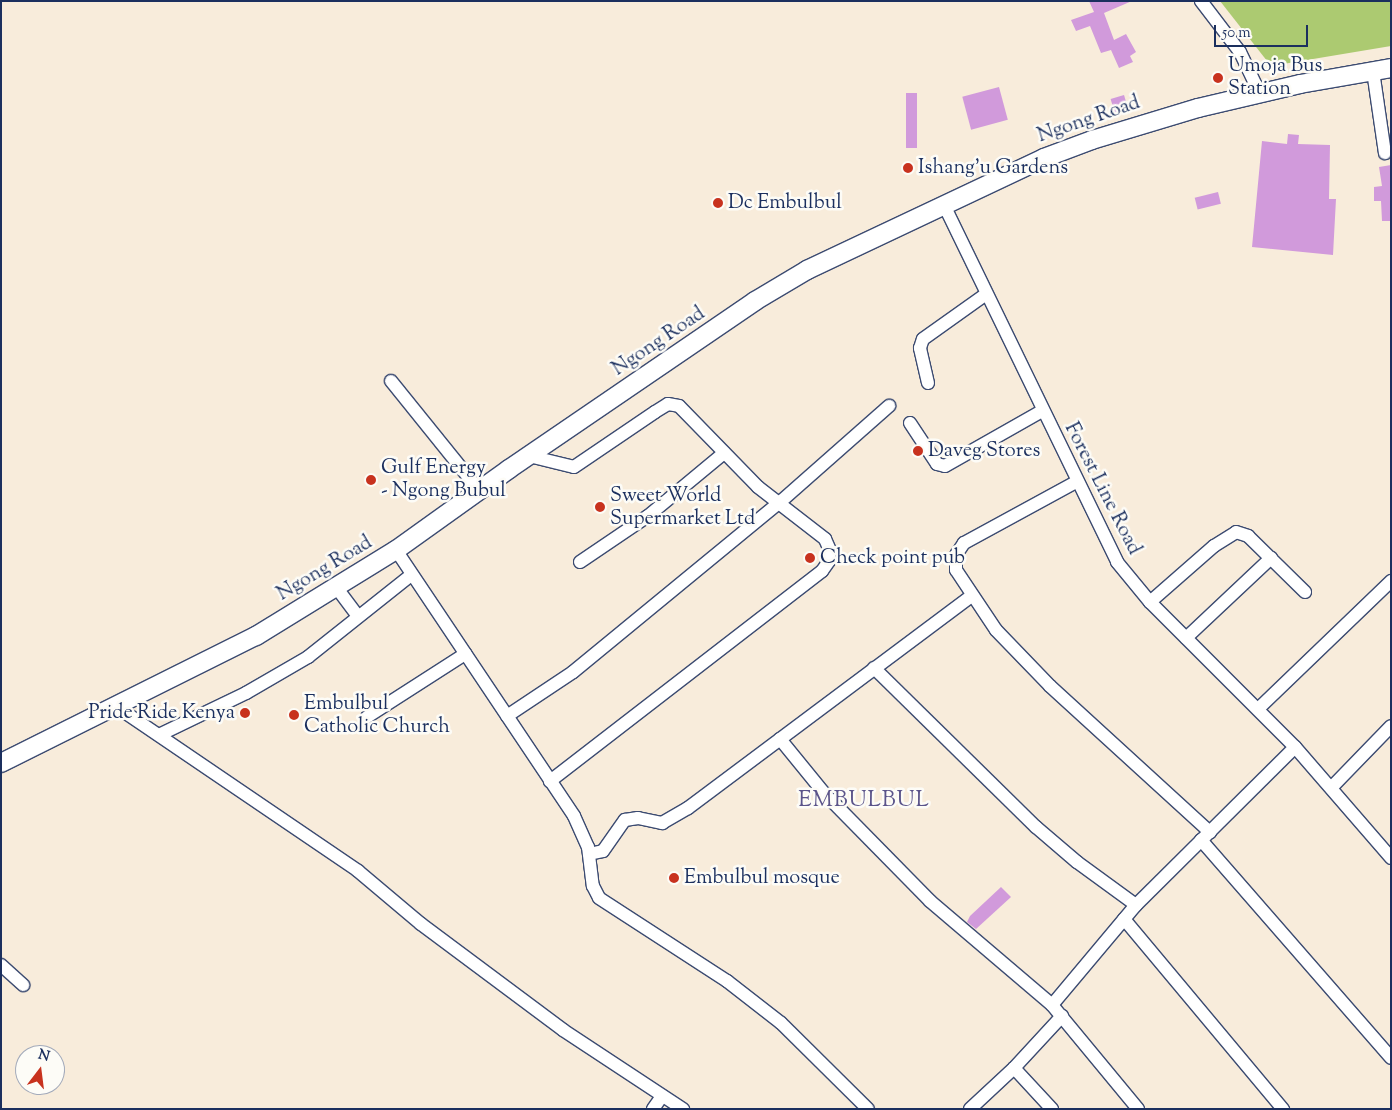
<!DOCTYPE html>
<style>
body{margin:0}
#map{position:relative;width:1392px;height:1110px;overflow:hidden;background:#f8ecdb;font-family:"Sorts Mill Goudy",serif}
div>[style]{position:absolute}
.green>*{inset:0;background:#acca71}
.building>*{inset:0;background:#d19adb;transform-origin:0 0}
.roads{filter:drop-shadow(1px 0 #3c4b71) drop-shadow(-1px 0 #3c4b71) drop-shadow(0 1px #3c4b71) drop-shadow(0 -1px #3c4b71)}
.street>*{height:12px;margin:-6px;padding:0 6px;transform-origin:6px;border-radius:6px;background:#fff}
.secondary>*{height:18px;margin:-9px;padding:0 9px;transform-origin:9px;border-radius:9px;background:#fff}
.dots>*{width:14px;height:14px;translate:-50% -50%;box-sizing:border-box;border:2px solid #fdfcf7;border-radius:50%}
span{translate:-50% -50%;white-space:nowrap;text-align:center;line-height:1.15;-webkit-text-stroke:5px #fdfcf7;paint-order:stroke}
.poi-label{font-size:20px;color:#1b2f5e}
.left{translate:0 -50%;text-align:left}
.right{translate:-100% -50%;text-align:right}
.street-label{font-size:20px;color:#1b2f5e}
.quarter-label{font-size:22px;color:#5b548a;letter-spacing:1px}
.frame{position:absolute;inset:0;border:2px solid #1b2f5e;pointer-events:none}
.north{position:absolute;left:15px;top:1045px;width:50px;height:50px;box-sizing:border-box;background:#fdfcf7;border:1px solid #a3aaba;border-radius:50%;rotate:15deg;font-size:14px;font-weight:700;line-height:20px;text-align:center;color:#1b2f5e}
.north::after{content:'';display:block;margin:auto;width:18px;height:22px;background:#c8321e;clip-path:polygon(50% 0,100% 100%,50% 72%,0 100%)}
.scale{position:absolute;left:1214px;top:25px;width:94px;height:22px;box-sizing:border-box;border:2px solid #1b2f5e;border-top:0;padding-left:6px;font-size:15px;line-height:18px;white-space:nowrap;color:#1b2f5e;-webkit-text-stroke:4px #fdfcf7;paint-order:stroke}
</style>
<div id="map">
<div class="green">
<div style="clip-path:polygon(1220px 1px,1391px 1px,1391px 46px,1271px 66px)"></div>
</div>
<div class="building">
<div style="clip-path:polygon(1089px 1px,1132px 1px,1104px 13px,1114px 40px,1126px 34px,1136px 52px,1130px 56px,1133px 62px,1119px 68px,1111px 50px,1101px 53px,1090px 26px,1076px 31px,1071px 20px,1094px 12px)"></div>
<div style="left:999px;top:87px;width:34px;height:38px;rotate:75deg"></div>
<div style="left:906px;top:93px;width:11px;height:55px"></div>
<div style="left:1124px;top:95px;width:14px;height:14px;rotate:73deg"></div>
<div style="clip-path:polygon(1288px 134px,1299px 135px,1298px 144px,1330px 145px,1329px 199px,1336px 199px,1333px 255px,1252px 247px,1262px 141px,1287px 144px)"></div>
<div style="clip-path:polygon(1391px 165px,1391px 221px,1382px 221px,1381px 201px,1374px 201px,1374px 187px,1382px 186px,1379px 167px)"></div>
<div style="left:1218px;top:192px;width:12px;height:24px;rotate:76deg"></div>
<div style="clip-path:polygon(1001px 887px,1011px 897px,976px 929px,967px 922px,970px 916px)"></div>
</div>
<div class="roads">
<div class="street">
<div style="left:1201px;top:1px;width:64px;rotate:52.6deg"></div>
<div style="left:1240px;top:52px;width:47px;rotate:64.5deg"></div>
<div style="left:1373px;top:71px;width:83px;rotate:81.7deg"></div>
<div style="left:944px;top:205px;width:397px;rotate:64.1deg"></div>
<div style="left:1117px;top:562px;width:52px;rotate:50.5deg"></div>
<div style="left:1150px;top:602px;width:205px;rotate:45deg"></div>
<div style="left:1295px;top:747px;width:147px;rotate:49.1deg"></div>
<div style="left:391px;top:381px;width:140px;rotate:51.1deg"></div>
<div style="left:928px;top:383px;width:36px;rotate:-103deg"></div>
<div style="left:920px;top:348px;width:9px;rotate:-72deg"></div>
<div style="left:923px;top:339px;width:77px;rotate:-35.5deg"></div>
<div style="left:910px;top:423px;width:49px;rotate:56.6deg"></div>
<div style="left:937px;top:464px;width:8px;rotate:14deg"></div>
<div style="left:945px;top:466px;width:112px;rotate:-29.6deg"></div>
<div style="left:529px;top:456px;width:46px;rotate:13.7deg"></div>
<div style="left:574px;top:467px;width:98px;rotate:-34.2deg"></div>
<div style="left:655px;top:412px;width:15px;rotate:-32deg"></div>
<div style="left:668px;top:404px;width:11px;rotate:10deg"></div>
<div style="left:679px;top:406px;width:113px;rotate:45.7deg"></div>
<div style="left:758px;top:487px;width:85px;rotate:37.8deg"></div>
<div style="left:825px;top:539px;width:12px;rotate:66deg"></div>
<div style="left:830px;top:550px;width:11px;rotate:95deg"></div>
<div style="left:829px;top:561px;width:12px;rotate:125deg"></div>
<div style="left:822px;top:571px;width:344px;rotate:142.3deg"></div>
<div style="left:1076px;top:482px;width:128px;rotate:151.4deg"></div>
<div style="left:964px;top:543px;width:14px;rotate:124deg"></div>
<div style="left:956px;top:555px;width:15px;rotate:90deg"></div>
<div style="left:956px;top:570px;width:72px;rotate:56.3deg"></div>
<div style="left:996px;top:630px;width:78px;rotate:46deg"></div>
<div style="left:1050px;top:686px;width:217px;rotate:42.4deg"></div>
<div style="left:396px;top:550px;width:320px;rotate:56.2deg"></div>
<div style="left:574px;top:816px;width:34px;rotate:66deg"></div>
<div style="left:588px;top:847px;width:39px;rotate:83deg"></div>
<div style="left:593px;top:886px;width:13px;rotate:63deg"></div>
<div style="left:599px;top:898px;width:153px;rotate:33deg"></div>
<div style="left:727px;top:981px;width:68px;rotate:37.9deg"></div>
<div style="left:781px;top:1023px;width:122px;rotate:44.7deg"></div>
<div style="left:580px;top:562px;width:82px;rotate:-34.1deg"></div>
<div style="left:648px;top:516px;width:99px;rotate:-39.7deg"></div>
<div style="left:336px;top:587px;width:36px;rotate:53deg"></div>
<div style="left:1150px;top:602px;width:85px;rotate:-41.2deg"></div>
<div style="left:1214px;top:546px;width:26px;rotate:-32deg"></div>
<div style="left:1236px;top:532px;width:13px;rotate:18deg"></div>
<div style="left:1248px;top:536px;width:80px;rotate:44.5deg"></div>
<div style="left:1186px;top:638px;width:117px;rotate:-43.3deg"></div>
<div style="left:874px;top:668px;width:227px;rotate:44.5deg"></div>
<div style="left:1036px;top:827px;width:54px;rotate:40.5deg"></div>
<div style="left:1077px;top:862px;width:73px;rotate:36.1deg"></div>
<div style="left:117px;top:707px;width:292px;rotate:34.2deg"></div>
<div style="left:358px;top:871px;width:82px;rotate:40.1deg"></div>
<div style="left:421px;top:924px;width:177px;rotate:36.7deg"></div>
<div style="left:563px;top:1030px;width:144px;rotate:33.4deg"></div>
<div style="left:1258px;top:709px;width:185px;rotate:-43.9deg"></div>
<div style="left:507px;top:716px;width:79px;rotate:-33.7deg"></div>
<div style="left:573px;top:672px;width:266px;rotate:-39.4deg"></div>
<div style="left:779px;top:503px;width:147px;rotate:-41.4deg"></div>
<div style="left:367px;top:717px;width:117px;rotate:-32.7deg"></div>
<div style="left:159px;top:735px;width:97px;rotate:-25.8deg"></div>
<div style="left:246px;top:693px;width:72px;rotate:-30.1deg"></div>
<div style="left:308px;top:657px;width:132px;rotate:-38.5deg"></div>
<div style="left:780px;top:739px;width:70px;rotate:50.8deg"></div>
<div style="left:824px;top:793px;width:151px;rotate:45.5deg"></div>
<div style="left:930px;top:901px;width:160px;rotate:40.4deg"></div>
<div style="left:1052px;top:1005px;width:135px;rotate:50.4deg"></div>
<div style="left:1331px;top:788px;width:86px;rotate:-45.9deg"></div>
<div style="left:1201px;top:840px;width:289px;rotate:48.9deg"></div>
<div style="left:589px;top:854px;width:14px;rotate:-12deg"></div>
<div style="left:603px;top:851px;width:38px;rotate:-55deg"></div>
<div style="left:625px;top:820px;width:13px;rotate:-9deg"></div>
<div style="left:638px;top:818px;width:25px;rotate:12deg"></div>
<div style="left:662px;top:823px;width:30px;rotate:-30deg"></div>
<div style="left:688px;top:808px;width:354px;rotate:-36.8deg"></div>
<div style="left:1124px;top:919px;width:248px;rotate:50.1deg"></div>
<div style="left:1px;top:965px;width:30px;rotate:42deg"></div>
<div style="left:1052px;top:1005px;width:131px;rotate:-50deg"></div>
<div style="left:1136px;top:905px;width:224px;rotate:-44.8deg"></div>
<div style="left:1014px;top:1068px;width:56px;rotate:47.2deg"></div>
<div style="left:653px;top:1109px;width:16px;rotate:-55deg"></div>
<div style="left:970px;top:1109px;width:60px;rotate:-43deg"></div>
<div style="left:1014px;top:1068px;width:71px;rotate:-47.3deg"></div>
</div>
<div class="secondary">
<div style="left:1px;top:763px;width:285px;rotate:-26.5deg"></div>
<div style="left:256px;top:636px;width:164px;rotate:-31.6deg"></div>
<div style="left:396px;top:550px;width:139px;rotate:-35.6deg"></div>
<div style="left:509px;top:469px;width:298px;rotate:-34.3deg"></div>
<div style="left:755px;top:301px;width:61px;rotate:-30.8deg"></div>
<div style="left:807px;top:270px;width:262px;rotate:-25.3deg"></div>
<div style="left:1044px;top:158px;width:51px;rotate:-20.6deg"></div>
<div style="left:1092px;top:140px;width:111px;rotate:-16.8deg"></div>
<div style="left:1198px;top:108px;width:105px;rotate:-13.2deg"></div>
<div style="left:1300px;top:84px;width:92px;rotate:-10deg"></div>
</div>
</div>
<div class="dots">
<div style="left:1218px;top:78px;background:#c8321e"></div>
<div style="left:908px;top:168px;background:#c8321e"></div>
<div style="left:718px;top:203px;background:#c8321e"></div>
<div style="left:918px;top:451px;background:#c8321e"></div>
<div style="left:371px;top:480px;background:#c8321e"></div>
<div style="left:600px;top:507px;background:#c8321e"></div>
<div style="left:810px;top:558px;background:#c8321e"></div>
<div style="left:245px;top:713px;background:#c8321e"></div>
<div style="left:294px;top:715px;background:#c8321e"></div>
<div style="left:674px;top:878px;background:#c8321e"></div>
</div>
<div class="poi-label">
<span class="left" style="left:1228px;top:78px">Umoja Bus<br>Station</span>
<span class="left" style="left:918px;top:168px">Ishang'u Gardens</span>
<span class="left" style="left:728px;top:203px">Dc Embulbul</span>
<span class="left" style="left:928px;top:451px">Daveg Stores</span>
<span class="left" style="left:381px;top:480px">Gulf Energy<br>- Ngong Bubul</span>
<span class="left" style="left:610px;top:508px">Sweet World<br>Supermarket Ltd</span>
<span class="left" style="left:820px;top:558px">Check point pub</span>
<span class="left" style="left:304px;top:716px">Embulbul<br>Catholic Church</span>
<span class="right" style="left:235px;top:713px">Pride Ride Kenya</span>
<span class="left" style="left:684px;top:878px">Embulbul mosque</span>
</div>
<div class="street-label">
<span style="left:1089px;top:120px;rotate:-19deg">Ngong Road</span>
<span style="left:659px;top:342px;rotate:-34deg">Ngong Road</span>
<span style="left:1102px;top:489px;rotate:63deg">Forest Line Road</span>
<span style="left:325px;top:569px;rotate:-31deg">Ngong Road</span>
</div>
<div class="quarter-label">
<span style="left:864px;top:802px">EMBULBUL</span>
</div>
<div class="frame"></div>
<div class="north">N</div>
<div class="scale">50 m</div>
</div>
